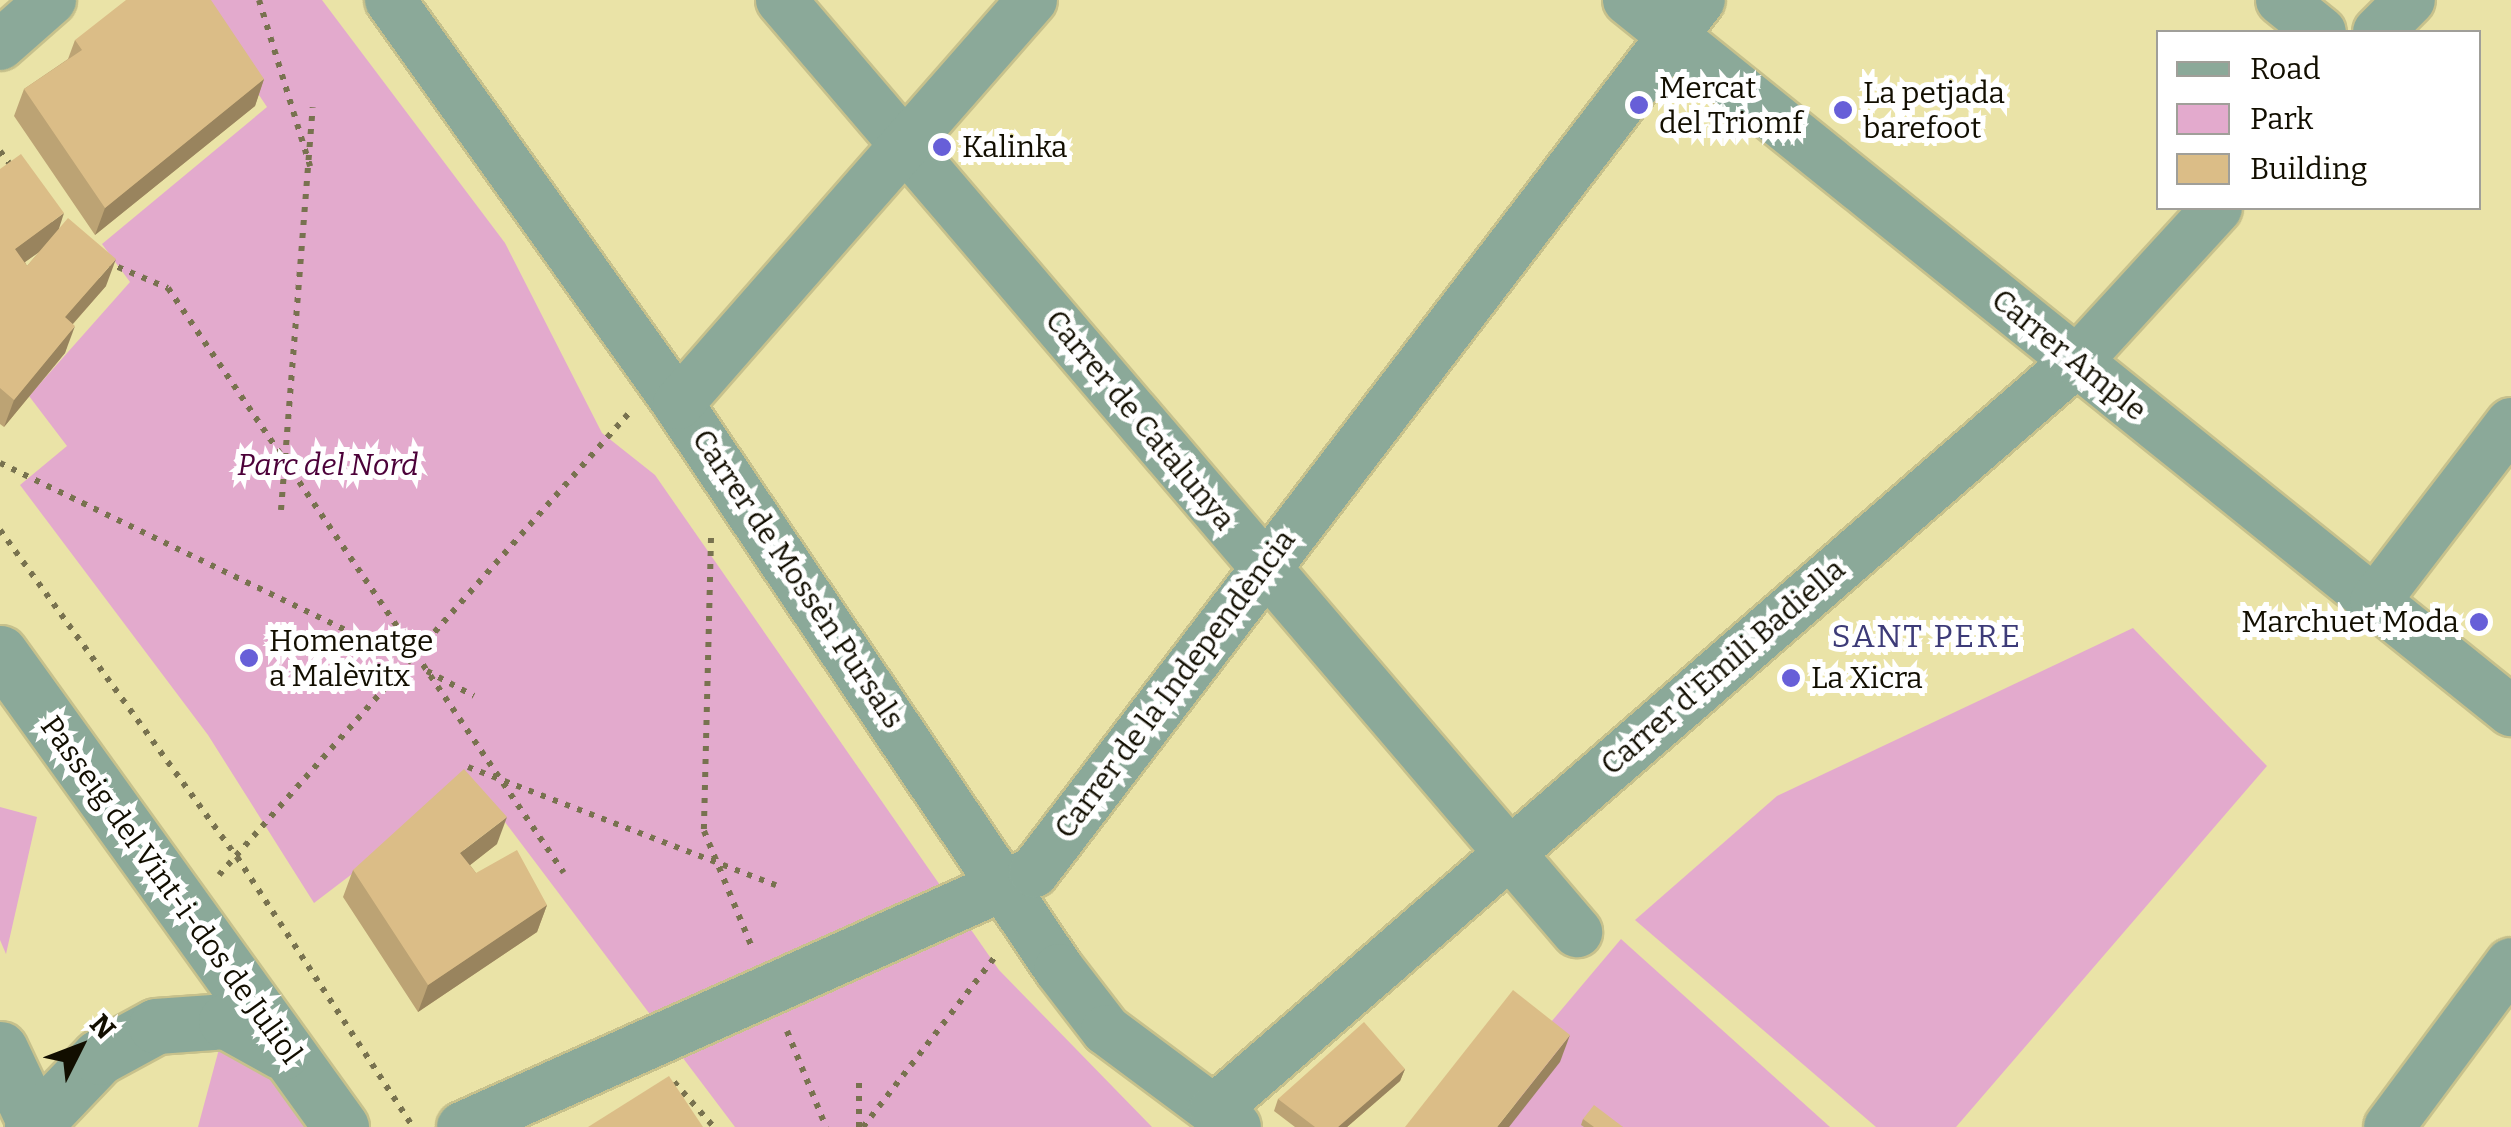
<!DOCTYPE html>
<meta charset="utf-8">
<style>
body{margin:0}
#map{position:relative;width:2511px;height:1127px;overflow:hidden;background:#eae3a7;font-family:Bitter,serif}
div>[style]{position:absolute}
.green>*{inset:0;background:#e3aacd}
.path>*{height:6px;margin-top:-3px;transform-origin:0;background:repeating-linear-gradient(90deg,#78724f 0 5px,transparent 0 13px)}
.roads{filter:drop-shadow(2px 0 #c7c18c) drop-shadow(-2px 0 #c7c18c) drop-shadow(0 2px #c7c18c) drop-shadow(0 -2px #c7c18c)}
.minor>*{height:50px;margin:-25px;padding:0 25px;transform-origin:25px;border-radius:25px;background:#8ba999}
.tertiary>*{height:55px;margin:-27.5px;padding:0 27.5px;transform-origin:27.5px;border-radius:27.5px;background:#8ba999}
.wall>*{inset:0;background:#bca374}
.shaded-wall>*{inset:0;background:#99845e}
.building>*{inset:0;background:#dbbd87}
.dots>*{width:28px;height:28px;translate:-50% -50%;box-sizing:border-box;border:5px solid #fff;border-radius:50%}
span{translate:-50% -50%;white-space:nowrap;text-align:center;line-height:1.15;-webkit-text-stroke:10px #fff;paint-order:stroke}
.poi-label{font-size:30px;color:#120e00}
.left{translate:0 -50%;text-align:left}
.right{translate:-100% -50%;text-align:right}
.street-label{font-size:30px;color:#120e00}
.park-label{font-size:30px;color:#4c0139;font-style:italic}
.neighbourhood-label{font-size:32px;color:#3d3b78;letter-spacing:2.5px}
.legend{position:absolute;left:2156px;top:30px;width:325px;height:180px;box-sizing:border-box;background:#fff;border:2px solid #a09f99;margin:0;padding:12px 18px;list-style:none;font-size:30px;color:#120e00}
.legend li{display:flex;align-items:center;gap:20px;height:50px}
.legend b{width:50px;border:2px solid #a09f99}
.north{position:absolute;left:30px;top:997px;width:100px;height:100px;-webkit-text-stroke:8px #fff;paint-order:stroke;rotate:48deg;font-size:28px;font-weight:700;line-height:40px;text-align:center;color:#120e00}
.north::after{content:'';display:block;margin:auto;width:35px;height:45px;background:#120e00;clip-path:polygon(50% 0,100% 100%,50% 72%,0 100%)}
</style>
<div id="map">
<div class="green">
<div style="clip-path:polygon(196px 0,322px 0,505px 243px,602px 433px,655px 475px,999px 970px,1152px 1127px,735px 1127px,474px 781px,314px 903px,208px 735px,20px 485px,67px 446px,29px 396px,130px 282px,102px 244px,267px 107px)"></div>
<div style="clip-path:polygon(2133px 628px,2267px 766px,1956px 1127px,1876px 1127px,1635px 920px,1777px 796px)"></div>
<div style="clip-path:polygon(0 807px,37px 817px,6px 954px,0 940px)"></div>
<div style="clip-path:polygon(1621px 939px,1830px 1127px,1508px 1127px,1535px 1041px)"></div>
<div style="clip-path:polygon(219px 1049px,272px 1076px,310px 1127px,198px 1127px)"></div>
</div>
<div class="path">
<div style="left:259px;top:0;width:174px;rotate:72.9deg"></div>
<div style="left:0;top:151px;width:20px;rotate:53deg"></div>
<div style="left:106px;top:262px;width:67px;rotate:22.8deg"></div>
<div style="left:168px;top:288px;width:706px;rotate:55.91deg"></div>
<div style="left:0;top:463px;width:457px;rotate:25.8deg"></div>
<div style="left:281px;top:510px;width:404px;rotate:-85.5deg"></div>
<div style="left:0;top:530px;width:404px;rotate:54.1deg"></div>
<div style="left:237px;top:857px;width:322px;rotate:56.9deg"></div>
<div style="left:711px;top:538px;width:293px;rotate:91.4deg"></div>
<div style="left:704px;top:831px;width:129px;rotate:67.6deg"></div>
<div style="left:427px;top:671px;width:53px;rotate:28deg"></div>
<div style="left:468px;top:767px;width:330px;rotate:21deg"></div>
<div style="left:219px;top:875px;width:618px;rotate:-48.41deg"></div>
<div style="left:787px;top:1031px;width:104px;rotate:67.9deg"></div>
<div style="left:674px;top:1082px;width:60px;rotate:48.4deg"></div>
<div style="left:859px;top:1127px;width:47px;rotate:-90deg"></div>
<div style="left:863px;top:1127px;width:215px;rotate:-52.2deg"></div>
</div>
<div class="roads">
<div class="minor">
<div style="left:390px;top:0;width:496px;rotate:54.5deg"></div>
<div style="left:678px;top:404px;width:681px;rotate:56.01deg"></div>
<div style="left:1059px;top:969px;width:77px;rotate:52.4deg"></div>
<div style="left:1106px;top:1030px;width:162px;rotate:36.7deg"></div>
<div style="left:781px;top:0;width:1226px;rotate:49.5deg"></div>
<div style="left:1628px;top:0;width:1134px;rotate:38.84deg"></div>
<div style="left:2281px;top:0;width:51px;rotate:38.7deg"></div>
<div style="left:2378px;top:32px;width:45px;rotate:-45deg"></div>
<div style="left:0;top:45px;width:68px;rotate:-41.4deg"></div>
<div style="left:678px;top:404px;width:537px;rotate:-48.77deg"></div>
<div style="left:2375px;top:601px;width:224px;rotate:-52.6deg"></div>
<div style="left:1214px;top:1110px;width:1143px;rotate:-40.95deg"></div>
<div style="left:2077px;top:361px;width:207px;rotate:-47.5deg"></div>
<div style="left:462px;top:1127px;width:626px;rotate:-24.03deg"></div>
<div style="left:1034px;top:872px;width:1097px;rotate:-52.63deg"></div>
<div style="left:2389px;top:1127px;width:204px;rotate:-53.4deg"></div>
</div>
<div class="tertiary">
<div style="left:0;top:653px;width:584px;rotate:54.27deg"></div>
<div style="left:0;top:1049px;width:82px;rotate:64.7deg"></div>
<div style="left:32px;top:1127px;width:97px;rotate:-46.3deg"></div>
<div style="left:99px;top:1057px;width:65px;rotate:-28.5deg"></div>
<div style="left:156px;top:1026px;width:70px;rotate:-4.1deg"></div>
<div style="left:226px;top:1021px;width:64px;rotate:29deg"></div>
</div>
</div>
<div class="wall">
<div style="clip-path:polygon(75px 40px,264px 79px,255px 106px,95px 235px,14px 116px,24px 89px,68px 59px)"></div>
<div style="clip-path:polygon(evenodd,0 169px,59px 229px,106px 286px,73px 324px,65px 353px,4px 427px,0 424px,0 169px,40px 251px,27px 266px,25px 262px,40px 251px)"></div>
<div style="clip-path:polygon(497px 844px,470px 865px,476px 873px,547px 905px,537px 932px,418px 1012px,343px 897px,353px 870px)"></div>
<div style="clip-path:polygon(1405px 1069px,1400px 1081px,1347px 1127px,1295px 1127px,1274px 1111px,1278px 1099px)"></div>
<div style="clip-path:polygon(1583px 1119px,1623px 1127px,1584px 1127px,1581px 1125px)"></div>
</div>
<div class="shaded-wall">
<div style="clip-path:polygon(264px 79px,255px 106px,95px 235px,105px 208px)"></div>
<div style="clip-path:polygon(64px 213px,55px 241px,5px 276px,15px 249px)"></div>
<div style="clip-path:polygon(116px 259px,106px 286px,55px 344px,65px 317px)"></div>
<div style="clip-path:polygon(75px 326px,65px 353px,4px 427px,14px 400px)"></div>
<div style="clip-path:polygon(507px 817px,497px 844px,451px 880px,460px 853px)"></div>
<div style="clip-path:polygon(547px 905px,537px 932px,418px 1012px,428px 985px)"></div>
<div style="clip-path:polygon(1570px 1035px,1560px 1062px,1509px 1127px,1497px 1127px)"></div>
<div style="clip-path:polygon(1405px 1069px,1400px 1081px,1347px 1127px,1338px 1127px)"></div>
</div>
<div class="building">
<div style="clip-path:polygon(126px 0,211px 0,264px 79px,105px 208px,24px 89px,82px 50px,75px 40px)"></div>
<div style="clip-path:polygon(21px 154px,64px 213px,15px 249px,27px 266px,68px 218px,116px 259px,65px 317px,75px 326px,14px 400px,0 388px,0 169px)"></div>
<div style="clip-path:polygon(464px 769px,507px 817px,460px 853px,476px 873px,517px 850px,547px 905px,428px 985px,353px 870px)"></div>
<div style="clip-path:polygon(1513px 990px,1570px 1035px,1497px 1127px,1405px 1127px)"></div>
<div style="clip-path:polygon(1364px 1022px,1405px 1069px,1338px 1127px,1315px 1127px,1278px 1099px)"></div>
<div style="clip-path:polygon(669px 1076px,703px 1127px,588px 1127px)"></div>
<div style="clip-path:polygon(1594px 1105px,1623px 1127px,1594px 1127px,1583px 1119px)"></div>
</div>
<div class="dots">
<div style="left:1639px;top:105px;background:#675fd8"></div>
<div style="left:1843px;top:110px;background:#675fd8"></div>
<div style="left:942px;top:147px;background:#675fd8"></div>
<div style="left:2479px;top:622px;background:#675fd8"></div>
<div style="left:249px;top:658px;background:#675fd8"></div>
<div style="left:1791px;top:678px;background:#675fd8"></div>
</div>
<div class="poi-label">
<span class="left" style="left:1659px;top:105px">Mercat<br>del Triomf</span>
<span class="left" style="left:1863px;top:110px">La petjada<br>barefoot</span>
<span class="left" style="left:962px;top:147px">Kalinka</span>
<span class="right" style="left:2459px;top:622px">Marchuet Moda</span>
<span class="left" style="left:269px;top:658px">Homenatge<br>a Malèvitx</span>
<span class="left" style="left:1811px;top:678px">La Xicra</span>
</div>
<div class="street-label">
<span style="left:2069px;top:355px;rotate:39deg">Carrer Ample</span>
<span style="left:1140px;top:420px;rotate:50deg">Carrer de Catalunya</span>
<span style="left:798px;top:579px;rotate:56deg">Carrer de Mossèn Pursals</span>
<span style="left:1723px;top:667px;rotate:-41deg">Carrer d'Emili Badiella</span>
<span style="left:1175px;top:684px;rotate:-53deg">Carrer de la Independència</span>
<span style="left:171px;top:890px;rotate:54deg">Passeig del Vint-i-dos de Juliol</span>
</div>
<div class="park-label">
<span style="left:328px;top:465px">Parc del Nord</span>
</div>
<div class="neighbourhood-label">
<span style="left:1927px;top:636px">SANT PERE</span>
</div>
<ul class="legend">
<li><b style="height:12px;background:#8ba999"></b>Road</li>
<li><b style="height:28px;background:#e3aacd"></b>Park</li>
<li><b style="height:28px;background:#dbbd87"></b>Building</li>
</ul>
<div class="north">N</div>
</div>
